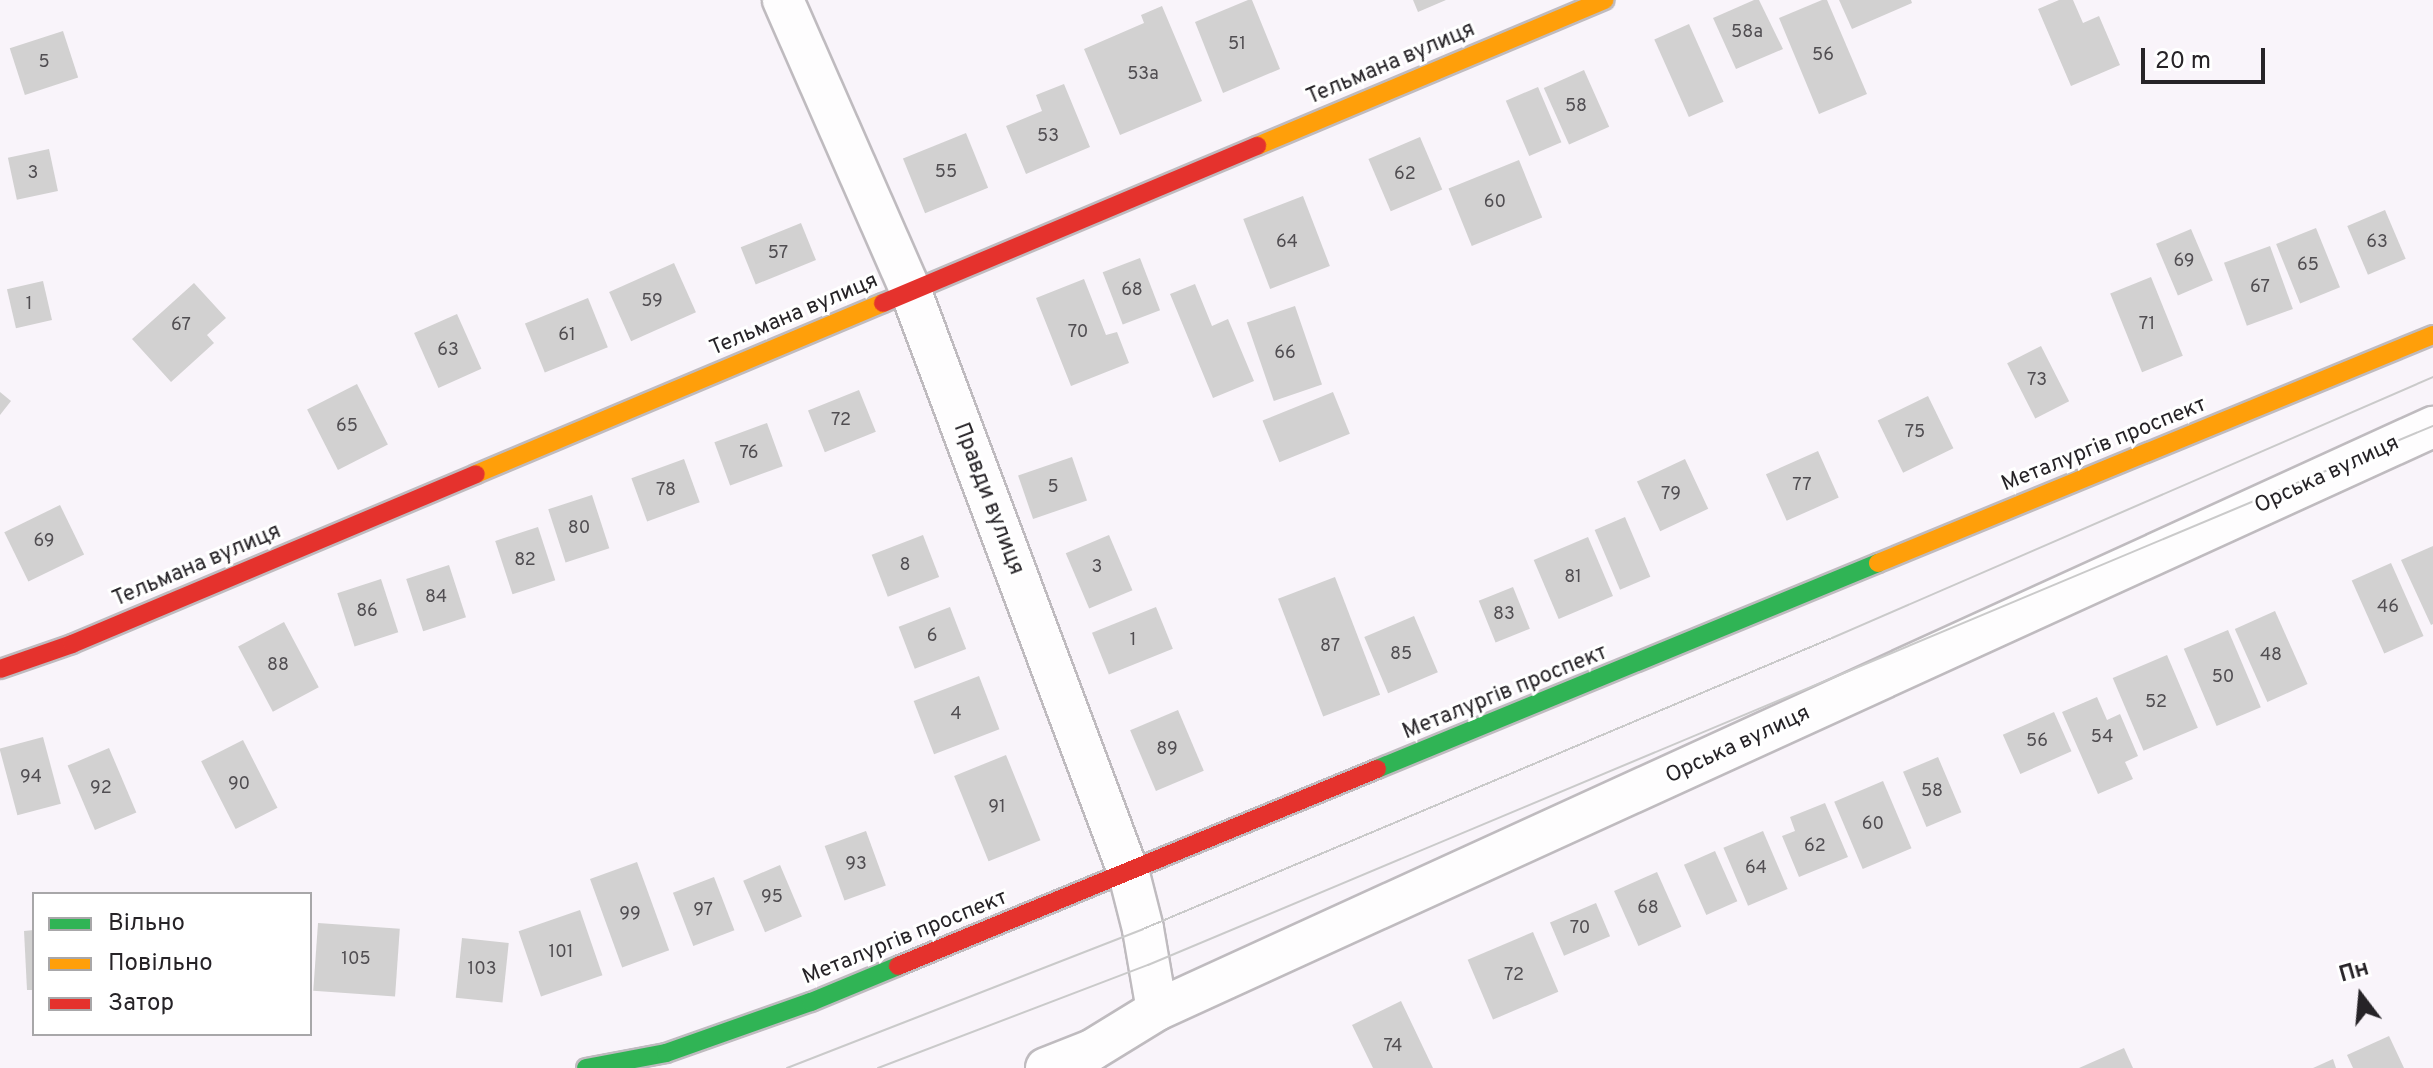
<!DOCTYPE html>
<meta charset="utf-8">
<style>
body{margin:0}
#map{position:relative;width:2433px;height:1068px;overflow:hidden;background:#f9f4fa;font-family:Overpass,sans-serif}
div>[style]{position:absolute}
.building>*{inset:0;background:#d2d1d1;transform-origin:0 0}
.roads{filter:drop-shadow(2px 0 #bfbbbf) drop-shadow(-2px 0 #bfbbbf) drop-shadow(0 2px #bfbbbf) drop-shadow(0 -2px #bfbbbf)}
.street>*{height:40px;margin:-20px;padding:0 20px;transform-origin:20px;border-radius:20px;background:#fefdfe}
.fast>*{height:18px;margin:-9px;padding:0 9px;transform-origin:9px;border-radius:9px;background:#30b455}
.slow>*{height:18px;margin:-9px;padding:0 9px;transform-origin:9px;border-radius:9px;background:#ff9f0a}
.jam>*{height:18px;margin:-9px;padding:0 9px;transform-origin:9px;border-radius:9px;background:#e5322d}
.tram>*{height:2px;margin:-1px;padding:0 1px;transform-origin:1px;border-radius:1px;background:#cacaca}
span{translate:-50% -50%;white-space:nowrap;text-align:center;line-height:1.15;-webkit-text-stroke:6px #fff;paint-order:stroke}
.number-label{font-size:18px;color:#514e52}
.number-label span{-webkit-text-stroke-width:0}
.street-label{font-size:22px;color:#262327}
.legend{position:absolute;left:32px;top:892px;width:280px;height:144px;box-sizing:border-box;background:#fff;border:2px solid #a8a7a9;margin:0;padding:10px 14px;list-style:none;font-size:24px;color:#262327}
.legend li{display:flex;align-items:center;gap:16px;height:40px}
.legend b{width:40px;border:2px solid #a8a7a9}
.north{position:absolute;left:2321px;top:956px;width:80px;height:80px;-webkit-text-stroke:6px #fff;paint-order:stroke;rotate:344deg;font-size:22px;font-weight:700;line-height:32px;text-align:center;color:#262327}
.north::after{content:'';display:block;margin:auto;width:28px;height:36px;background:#262327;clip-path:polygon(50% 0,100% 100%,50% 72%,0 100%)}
.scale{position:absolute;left:2141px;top:48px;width:124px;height:36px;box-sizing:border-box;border:4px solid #262327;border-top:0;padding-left:10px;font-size:24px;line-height:28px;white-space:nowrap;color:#262327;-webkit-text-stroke:6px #fff;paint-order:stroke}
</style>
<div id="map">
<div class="building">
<div style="clip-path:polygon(1248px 0,1252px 0,1280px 69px,1223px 93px,1195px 22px)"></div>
<div style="clip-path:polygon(1413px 0,1446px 0,1418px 12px)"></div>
<div style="clip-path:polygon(1754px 0,1759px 0,1783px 49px,1736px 69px,1713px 18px)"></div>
<div style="clip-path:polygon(1822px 0,1827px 0,1867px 94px,1819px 114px,1779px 18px)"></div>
<div style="clip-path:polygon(1839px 0,1911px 0,1912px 3px,1852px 29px)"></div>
<div style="clip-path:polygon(2059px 0,2073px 0,2083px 23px,2099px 16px,2120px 65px,2071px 86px,2038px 9px)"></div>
<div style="clip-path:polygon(1162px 6px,1202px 101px,1120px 135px,1084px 49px,1144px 23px,1141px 15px)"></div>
<div style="left:1689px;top:24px;width:85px;height:38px;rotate:66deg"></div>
<div style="left:63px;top:31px;width:49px;height:56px;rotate:72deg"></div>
<div style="left:1584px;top:70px;width:62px;height:44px;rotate:66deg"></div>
<div style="clip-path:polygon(1064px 84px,1090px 147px,1026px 174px,1006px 126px,1042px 111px,1036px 95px)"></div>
<div style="left:1538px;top:87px;width:60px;height:35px;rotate:67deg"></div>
<div style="left:966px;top:133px;width:59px;height:68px;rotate:68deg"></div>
<div style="left:1420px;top:137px;width:57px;height:56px;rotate:67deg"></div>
<div style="left:49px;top:149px;width:43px;height:42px;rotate:78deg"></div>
<div style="left:1519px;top:160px;width:62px;height:76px;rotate:68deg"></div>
<div style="left:1303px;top:196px;width:75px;height:64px;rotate:69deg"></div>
<div style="left:2385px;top:210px;width:53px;height:41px;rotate:67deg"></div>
<div style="left:801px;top:223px;width:40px;height:65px;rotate:68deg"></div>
<div style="left:2316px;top:228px;width:64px;height:43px;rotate:68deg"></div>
<div style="left:2191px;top:229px;width:56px;height:38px;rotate:67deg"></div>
<div style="left:2270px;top:246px;width:67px;height:49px;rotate:70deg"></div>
<div style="left:1140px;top:258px;width:56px;height:40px;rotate:69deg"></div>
<div style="left:674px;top:263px;width:54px;height:71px;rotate:66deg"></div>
<div style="left:2151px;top:277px;width:85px;height:44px;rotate:68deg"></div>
<div style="clip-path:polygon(1084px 279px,1106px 335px,1117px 332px,1129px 363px,1071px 386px,1036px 298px)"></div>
<div style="left:43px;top:281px;width:40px;height:37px;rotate:77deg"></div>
<div style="clip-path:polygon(194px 283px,226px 318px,207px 335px,214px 343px,171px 382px,132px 339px)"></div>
<div style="clip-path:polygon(1195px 284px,1212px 326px,1228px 319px,1254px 381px,1213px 398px,1170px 294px)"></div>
<div style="left:588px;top:298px;width:53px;height:68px;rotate:68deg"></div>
<div style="left:1295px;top:306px;width:83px;height:51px;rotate:71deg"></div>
<div style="left:457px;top:314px;width:60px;height:47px;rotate:66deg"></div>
<div style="left:2041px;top:346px;width:62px;height:38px;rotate:63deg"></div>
<div style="left:357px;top:384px;width:68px;height:56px;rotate:63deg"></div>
<div style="left:859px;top:390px;width:45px;height:55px;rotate:68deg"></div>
<div style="clip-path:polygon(0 392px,11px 401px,0 415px)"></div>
<div style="left:1333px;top:392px;width:45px;height:76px;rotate:68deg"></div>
<div style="left:1928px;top:396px;width:58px;height:56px;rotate:64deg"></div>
<div style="left:767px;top:423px;width:46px;height:56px;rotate:70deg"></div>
<div style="left:1818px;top:451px;width:51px;height:57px;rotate:66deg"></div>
<div style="left:1072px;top:457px;width:46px;height:57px;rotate:71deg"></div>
<div style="left:684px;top:459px;width:46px;height:56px;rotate:70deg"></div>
<div style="left:1685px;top:459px;width:55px;height:53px;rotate:65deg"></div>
<div style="left:592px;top:495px;width:56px;height:46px;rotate:72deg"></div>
<div style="left:60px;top:505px;width:55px;height:62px;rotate:64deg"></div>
<div style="left:1625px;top:517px;width:65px;height:33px;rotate:67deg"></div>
<div style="left:538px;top:527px;width:56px;height:45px;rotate:72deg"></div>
<div style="left:923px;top:535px;width:45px;height:55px;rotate:69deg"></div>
<div style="left:1109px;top:535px;width:60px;height:47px;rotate:67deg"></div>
<div style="left:1588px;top:537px;width:64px;height:59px;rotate:67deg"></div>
<div style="clip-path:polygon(2433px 546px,2433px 624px,2431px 625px,2401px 560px)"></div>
<div style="left:2391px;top:563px;width:80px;height:43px;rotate:66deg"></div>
<div style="left:449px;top:565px;width:55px;height:45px;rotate:72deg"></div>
<div style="left:1335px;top:577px;width:126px;height:61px;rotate:69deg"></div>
<div style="left:381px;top:579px;width:56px;height:46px;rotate:72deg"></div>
<div style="left:1513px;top:587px;width:45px;height:37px;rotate:68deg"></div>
<div style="left:950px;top:607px;width:45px;height:55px;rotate:69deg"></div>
<div style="left:1156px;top:607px;width:45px;height:69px;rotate:68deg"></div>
<div style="left:2275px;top:611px;width:80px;height:44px;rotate:66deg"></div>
<div style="left:1414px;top:616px;width:61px;height:54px;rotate:67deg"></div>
<div style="left:284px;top:622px;width:74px;height:52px;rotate:62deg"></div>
<div style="left:2228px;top:630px;width:84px;height:48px;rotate:67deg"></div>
<div style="left:2167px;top:655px;width:79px;height:59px;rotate:67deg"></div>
<div style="left:979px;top:676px;width:57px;height:70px;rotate:69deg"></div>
<div style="clip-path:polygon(2097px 697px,2107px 720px,2120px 714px,2138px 756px,2125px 762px,2133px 779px,2098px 794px,2062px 712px)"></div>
<div style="left:1178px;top:710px;width:66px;height:52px;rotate:67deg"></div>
<div style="left:2054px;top:712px;width:43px;height:56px;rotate:66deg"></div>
<div style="left:43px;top:737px;width:69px;height:45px;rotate:75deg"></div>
<div style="left:243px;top:740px;width:76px;height:47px;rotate:63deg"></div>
<div style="left:109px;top:748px;width:70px;height:45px;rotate:67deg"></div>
<div style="left:1006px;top:755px;width:92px;height:56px;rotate:68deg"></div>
<div style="left:1938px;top:757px;width:60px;height:38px;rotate:67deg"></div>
<div style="left:1883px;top:781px;width:73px;height:53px;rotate:67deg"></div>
<div style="clip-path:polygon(1825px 803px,1848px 857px,1799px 877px,1782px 836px,1795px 831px,1790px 817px)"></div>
<div style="left:866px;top:831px;width:58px;height:44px;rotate:70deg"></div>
<div style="left:1763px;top:831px;width:63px;height:43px;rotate:67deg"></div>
<div style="left:1715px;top:851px;width:55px;height:34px;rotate:66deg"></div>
<div style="left:637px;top:862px;width:94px;height:50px;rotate:70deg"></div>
<div style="left:780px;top:865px;width:56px;height:40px;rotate:67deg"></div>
<div style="left:1657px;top:872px;width:60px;height:47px;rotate:66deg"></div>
<div style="left:714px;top:877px;width:57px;height:44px;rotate:69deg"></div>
<div style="left:1596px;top:903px;width:36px;height:50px;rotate:67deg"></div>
<div style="left:580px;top:910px;width:69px;height:65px;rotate:71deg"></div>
<div style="left:318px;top:923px;width:82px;height:68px;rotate:4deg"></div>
<div style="clip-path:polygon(34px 930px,34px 990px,27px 990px,24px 931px)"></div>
<div style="left:1533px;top:932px;width:65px;height:71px;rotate:67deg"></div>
<div style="left:462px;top:938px;width:47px;height:60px;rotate:6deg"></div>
<div style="clip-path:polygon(1401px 1001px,1433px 1068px,1373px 1068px,1352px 1025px)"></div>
<div style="clip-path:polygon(2389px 1036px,2404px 1068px,2353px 1068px,2347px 1055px)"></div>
<div style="clip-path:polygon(2124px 1048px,2133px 1068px,2079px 1068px)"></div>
<div style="clip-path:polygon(2333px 1059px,2336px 1068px,2313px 1068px)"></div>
</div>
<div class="roads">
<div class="street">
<div style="left:783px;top:0;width:319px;rotate:66.3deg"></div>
<div style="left:911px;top:292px;width:621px;rotate:69.47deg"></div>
<div style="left:1129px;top:874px;width:57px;rotate:75.7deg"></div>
<div style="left:1143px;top:929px;width:82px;rotate:80.2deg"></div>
<div style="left:1046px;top:1068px;width:49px;rotate:-21.4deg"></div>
<div style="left:1092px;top:1050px;width:76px;rotate:-31.6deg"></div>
<div style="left:1157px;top:1010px;width:1403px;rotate:-24.56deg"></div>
</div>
<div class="fast">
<div style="left:1377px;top:769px;width:542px;rotate:-22.35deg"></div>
<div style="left:586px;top:1068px;width:81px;rotate:-10.6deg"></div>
<div style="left:666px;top:1053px;width:154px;rotate:-19.4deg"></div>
<div style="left:811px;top:1002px;width:94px;rotate:-22.5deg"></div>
</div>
<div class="slow">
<div style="left:1257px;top:146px;width:377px;rotate:-22.8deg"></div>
<div style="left:476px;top:474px;width:441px;rotate:-22.8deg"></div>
<div style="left:1878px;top:563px;width:600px;rotate:-22.33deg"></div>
</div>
<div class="jam">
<div style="left:883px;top:303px;width:406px;rotate:-22.8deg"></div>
<div style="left:0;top:669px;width:76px;rotate:-19.1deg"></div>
<div style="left:72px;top:644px;width:438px;rotate:-22.8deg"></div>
<div style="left:898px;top:966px;width:518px;rotate:-22.36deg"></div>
</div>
</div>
<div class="tram">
<div style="left:787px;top:1068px;width:382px;rotate:-21.3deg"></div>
<div style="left:1143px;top:929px;width:748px;rotate:-22.9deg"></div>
<div style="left:1832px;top:638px;width:655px;rotate:-23.47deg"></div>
<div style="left:878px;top:1068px;width:289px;rotate:-20.9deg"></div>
<div style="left:1148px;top:965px;width:1393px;rotate:-22.76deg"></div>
</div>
<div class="number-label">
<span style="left:1747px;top:33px">58а</span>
<span style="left:1237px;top:45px">51</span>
<span style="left:1823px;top:56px">56</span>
<span style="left:44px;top:63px">5</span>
<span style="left:1143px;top:75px">53а</span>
<span style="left:1576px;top:107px">58</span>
<span style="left:1048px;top:137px">53</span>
<span style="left:946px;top:173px">55</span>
<span style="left:33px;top:174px">3</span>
<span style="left:1405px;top:175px">62</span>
<span style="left:1495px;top:203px">60</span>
<span style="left:1287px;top:243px">64</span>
<span style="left:2377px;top:243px">63</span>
<span style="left:778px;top:254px">57</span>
<span style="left:2184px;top:262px">69</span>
<span style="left:2308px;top:266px">65</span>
<span style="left:2260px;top:288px">67</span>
<span style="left:1132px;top:291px">68</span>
<span style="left:652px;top:302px">59</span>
<span style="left:29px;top:305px">1</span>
<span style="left:2147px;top:325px">71</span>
<span style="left:181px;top:326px">67</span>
<span style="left:1078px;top:333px">70</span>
<span style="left:567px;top:336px">61</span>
<span style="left:448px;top:351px">63</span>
<span style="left:1285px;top:354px">66</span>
<span style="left:2037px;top:381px">73</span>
<span style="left:841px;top:421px">72</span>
<span style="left:347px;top:427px">65</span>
<span style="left:1915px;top:433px">75</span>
<span style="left:749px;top:454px">76</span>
<span style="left:1802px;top:486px">77</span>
<span style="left:1053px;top:488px">5</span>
<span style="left:666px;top:491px">78</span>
<span style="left:1671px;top:495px">79</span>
<span style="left:579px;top:529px">80</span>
<span style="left:44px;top:542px">69</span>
<span style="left:525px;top:561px">82</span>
<span style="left:905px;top:566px">8</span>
<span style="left:1097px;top:568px">3</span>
<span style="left:1573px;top:578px">81</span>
<span style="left:436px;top:598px">84</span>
<span style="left:2388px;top:608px">46</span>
<span style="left:367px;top:612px">86</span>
<span style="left:1504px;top:615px">83</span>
<span style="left:932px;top:637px">6</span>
<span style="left:1133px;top:641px">1</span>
<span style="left:1330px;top:647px">87</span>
<span style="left:1401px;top:655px">85</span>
<span style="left:2271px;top:656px">48</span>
<span style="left:278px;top:666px">88</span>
<span style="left:2223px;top:678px">50</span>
<span style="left:2156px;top:703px">52</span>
<span style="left:956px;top:715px">4</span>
<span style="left:2102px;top:738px">54</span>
<span style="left:2037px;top:742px">56</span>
<span style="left:1167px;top:750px">89</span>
<span style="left:31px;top:778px">94</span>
<span style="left:239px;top:785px">90</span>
<span style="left:101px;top:789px">92</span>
<span style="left:1932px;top:792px">58</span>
<span style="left:997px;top:808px">91</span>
<span style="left:1873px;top:825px">60</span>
<span style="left:1815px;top:847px">62</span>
<span style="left:856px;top:865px">93</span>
<span style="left:1756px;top:869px">64</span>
<span style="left:772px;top:898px">95</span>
<span style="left:1648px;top:909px">68</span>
<span style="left:703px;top:911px">97</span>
<span style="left:630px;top:915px">99</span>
<span style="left:1580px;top:929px">70</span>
<span style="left:561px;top:953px">101</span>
<span style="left:356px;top:960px">105</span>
<span style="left:482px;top:970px">103</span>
<span style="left:1514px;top:976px">72</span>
<span style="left:1393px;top:1047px">74</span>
</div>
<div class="street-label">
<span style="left:1391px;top:64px;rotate:-23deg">Тельмана вулиця</span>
<span style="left:794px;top:315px;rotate:-23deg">Тельмана вулиця</span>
<span style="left:2104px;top:445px;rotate:-22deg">Металургів проспект</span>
<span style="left:2327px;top:475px;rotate:-25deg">Орська вулиця</span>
<span style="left:988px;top:499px;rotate:69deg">Правди вулиця</span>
<span style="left:197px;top:566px;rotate:-23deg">Тельмана вулиця</span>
<span style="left:1505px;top:693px;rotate:-22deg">Металургів проспект</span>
<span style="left:1738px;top:745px;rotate:-25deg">Орська вулиця</span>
<span style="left:905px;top:938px;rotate:-22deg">Металургів проспект</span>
</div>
<ul class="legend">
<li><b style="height:10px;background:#30b455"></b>Вільно</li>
<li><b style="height:10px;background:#ff9f0a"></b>Повільно</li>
<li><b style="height:10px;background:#e5322d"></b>Затор</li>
</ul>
<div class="north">Пн</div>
<div class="scale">20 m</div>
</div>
